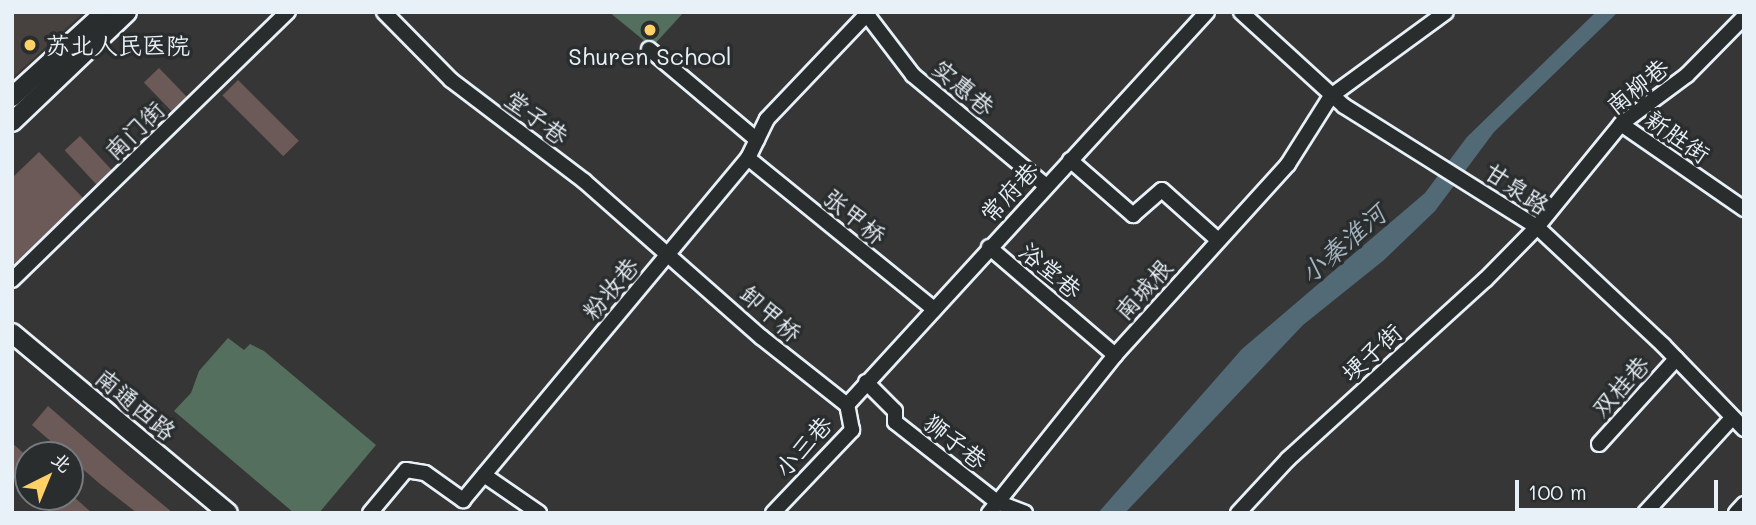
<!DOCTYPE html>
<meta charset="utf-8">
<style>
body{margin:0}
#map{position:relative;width:1756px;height:525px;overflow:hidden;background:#373636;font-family:Mali,"LXGW WenKai TC",sans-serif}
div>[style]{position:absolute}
.built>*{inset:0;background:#474140}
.green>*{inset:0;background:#546f5e}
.water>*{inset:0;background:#526976}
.building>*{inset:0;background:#6c5a58;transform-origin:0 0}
.roads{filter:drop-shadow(2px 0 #e8f1f8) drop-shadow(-2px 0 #e8f1f8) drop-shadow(0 2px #e8f1f8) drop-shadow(0 -2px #e8f1f8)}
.minor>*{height:14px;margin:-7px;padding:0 7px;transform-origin:7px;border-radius:7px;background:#2a2d2e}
.major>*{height:18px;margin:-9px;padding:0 9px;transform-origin:9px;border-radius:9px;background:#2a2d2e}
.dots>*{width:19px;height:19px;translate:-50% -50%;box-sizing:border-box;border:4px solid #2a2d2e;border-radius:50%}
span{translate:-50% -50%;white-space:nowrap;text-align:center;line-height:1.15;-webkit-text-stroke:7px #2a2d2e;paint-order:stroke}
.poi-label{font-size:24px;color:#e8f1f8}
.left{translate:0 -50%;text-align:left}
.street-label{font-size:24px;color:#e8f1f8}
.water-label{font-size:26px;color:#a4b4be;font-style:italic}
.frame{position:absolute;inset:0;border:14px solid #e8f1f8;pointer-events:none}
.north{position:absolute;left:14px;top:441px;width:70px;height:70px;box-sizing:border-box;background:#2a2d2e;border:2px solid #767b7f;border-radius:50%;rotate:43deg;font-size:19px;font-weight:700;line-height:28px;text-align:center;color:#e8f1f8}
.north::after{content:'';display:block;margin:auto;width:24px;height:32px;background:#ffd166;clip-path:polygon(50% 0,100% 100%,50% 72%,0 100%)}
.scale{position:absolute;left:1515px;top:480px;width:203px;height:32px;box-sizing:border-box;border:4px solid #e8f1f8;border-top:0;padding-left:9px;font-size:21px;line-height:24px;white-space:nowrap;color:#e8f1f8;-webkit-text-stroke:5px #2a2d2e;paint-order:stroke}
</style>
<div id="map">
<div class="built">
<div style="clip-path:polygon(12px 12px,84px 12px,12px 78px)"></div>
</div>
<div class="green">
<div style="clip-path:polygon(609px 12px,684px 12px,652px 47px)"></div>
<div style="clip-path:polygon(228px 338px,244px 350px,250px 344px,264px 351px,376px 445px,319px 513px,294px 513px,174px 411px,191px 393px,199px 371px)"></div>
</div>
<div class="water">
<div style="clip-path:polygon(1596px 12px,1618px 12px,1494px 132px,1435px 211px,1384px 260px,1303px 325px,1125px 513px,1098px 513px,1242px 349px,1425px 193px,1467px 137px)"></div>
</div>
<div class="building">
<div style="left:159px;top:68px;width:40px;height:21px;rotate:46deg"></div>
<div style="left:238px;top:80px;width:86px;height:22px;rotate:45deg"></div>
<div style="left:80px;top:136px;width:47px;height:21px;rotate:47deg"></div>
<div style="clip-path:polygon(39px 152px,83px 198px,12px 266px,12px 178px)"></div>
<div style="clip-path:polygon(48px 406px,126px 474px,173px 513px,137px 513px,100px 484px,32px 425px)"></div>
<div style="clip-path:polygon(12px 443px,28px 457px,28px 490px,12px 476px)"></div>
<div style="clip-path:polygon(36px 497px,74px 497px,92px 513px,55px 513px)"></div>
</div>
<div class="roads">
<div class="minor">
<div style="left:384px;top:12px;width:95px;rotate:45.4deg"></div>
<div style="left:451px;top:80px;width:167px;rotate:37.2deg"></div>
<div style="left:584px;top:181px;width:236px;rotate:41.4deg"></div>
<div style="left:761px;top:337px;width:110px;rotate:38.3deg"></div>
<div style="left:865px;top:12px;width:79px;rotate:52.7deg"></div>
<div style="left:913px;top:75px;width:172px;rotate:39.8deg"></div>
<div style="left:1241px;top:12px;width:139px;rotate:42.4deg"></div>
<div style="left:1344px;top:106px;width:228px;rotate:32.1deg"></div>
<div style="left:1537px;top:227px;width:173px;rotate:43.1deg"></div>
<div style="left:1663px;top:345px;width:117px;rotate:46deg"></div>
<div style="left:649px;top:49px;width:141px;rotate:40.1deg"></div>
<div style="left:1621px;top:124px;width:150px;rotate:34.6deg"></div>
<div style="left:748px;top:158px;width:240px;rotate:39.1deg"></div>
<div style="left:1070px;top:160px;width:84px;rotate:41.1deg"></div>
<div style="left:1133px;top:215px;width:38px;rotate:-41deg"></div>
<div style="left:1162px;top:190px;width:75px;rotate:41.8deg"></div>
<div style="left:989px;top:247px;width:166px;rotate:40.6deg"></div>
<div style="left:12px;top:280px;width:385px;rotate:-44.2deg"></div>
<div style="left:866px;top:382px;width:41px;rotate:45deg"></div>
<div style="left:895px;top:411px;width:11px;rotate:90deg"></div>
<div style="left:895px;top:422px;width:130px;rotate:38.1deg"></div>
<div style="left:997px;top:502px;width:30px;rotate:21deg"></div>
<div style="left:847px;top:405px;width:533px;rotate:-47.51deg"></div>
<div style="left:1599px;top:444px;width:115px;rotate:-47.8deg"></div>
<div style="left:484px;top:475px;width:67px;rotate:34.6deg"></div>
<div style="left:370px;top:513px;width:56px;rotate:-50.1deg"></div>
<div style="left:406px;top:470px;width:19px;rotate:9deg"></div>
<div style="left:425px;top:473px;width:47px;rotate:35.4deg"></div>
<div style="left:463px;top:500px;width:445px;rotate:-50.2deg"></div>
<div style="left:748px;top:158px;width:43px;rotate:-64deg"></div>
<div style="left:767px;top:119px;width:148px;rotate:-46.4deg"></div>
<div style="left:773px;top:513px;width:115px;rotate:-46.4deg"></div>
<div style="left:852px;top:430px;width:25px;rotate:-101deg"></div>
<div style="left:989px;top:513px;width:202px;rotate:-51.4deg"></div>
<div style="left:1115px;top:355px;width:258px;rotate:-47.8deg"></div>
<div style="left:1288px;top:164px;width:80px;rotate:-57.7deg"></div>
<div style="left:1331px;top:96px;width:142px;rotate:-36.1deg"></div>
<div style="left:1238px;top:513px;width:74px;rotate:-47.2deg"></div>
<div style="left:1288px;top:459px;width:266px;rotate:-42.3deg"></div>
<div style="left:1485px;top:280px;width:74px;rotate:-45.5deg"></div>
<div style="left:1537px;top:227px;width:133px;rotate:-50.8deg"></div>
<div style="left:1621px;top:124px;width:82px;rotate:-36.6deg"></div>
<div style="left:1687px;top:75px;width:81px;rotate:-45.5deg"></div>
<div style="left:1645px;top:513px;width:129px;rotate:-47.5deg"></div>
<div style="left:1736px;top:513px;width:12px;rotate:-48deg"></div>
</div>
<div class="major">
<div style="left:12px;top:97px;width:126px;rotate:-42.4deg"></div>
<div style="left:12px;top:122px;width:159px;rotate:-43.7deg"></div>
<div style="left:12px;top:333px;width:281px;rotate:39.8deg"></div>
</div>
</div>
<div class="dots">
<div style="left:650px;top:30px;background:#ffd166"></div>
<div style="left:30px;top:45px;background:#ffd166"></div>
</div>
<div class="poi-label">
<span class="left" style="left:46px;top:45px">苏北人民医院</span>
<span style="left:650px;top:56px">Shuren School</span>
</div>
<div class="street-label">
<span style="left:1637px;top:86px;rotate:-39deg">南柳巷</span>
<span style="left:964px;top:87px;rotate:40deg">实惠巷</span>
<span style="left:537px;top:117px;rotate:37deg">堂子巷</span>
<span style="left:134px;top:130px;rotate:-44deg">南门街</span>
<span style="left:1678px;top:136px;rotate:35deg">新胜街</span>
<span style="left:1517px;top:188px;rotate:34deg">甘泉路</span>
<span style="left:1009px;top:192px;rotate:-47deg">常府巷</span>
<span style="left:855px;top:216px;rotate:39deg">张甲桥</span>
<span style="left:1051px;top:270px;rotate:40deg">浴堂巷</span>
<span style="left:610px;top:288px;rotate:-50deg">粉妆巷</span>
<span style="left:1143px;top:289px;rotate:-48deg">南城根</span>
<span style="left:771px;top:313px;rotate:41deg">卸甲桥</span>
<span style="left:1371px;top:352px;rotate:-42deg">埂子街</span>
<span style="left:1620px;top:386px;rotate:-48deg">双桂巷</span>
<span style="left:136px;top:404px;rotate:40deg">南通西路</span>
<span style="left:956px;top:441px;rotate:38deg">狮子巷</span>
<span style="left:803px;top:446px;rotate:-48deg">小三巷</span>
</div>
<div class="water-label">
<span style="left:1343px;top:244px;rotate:-41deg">小秦淮河</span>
</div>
<div class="frame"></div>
<div class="north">北</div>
<div class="scale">100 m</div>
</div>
